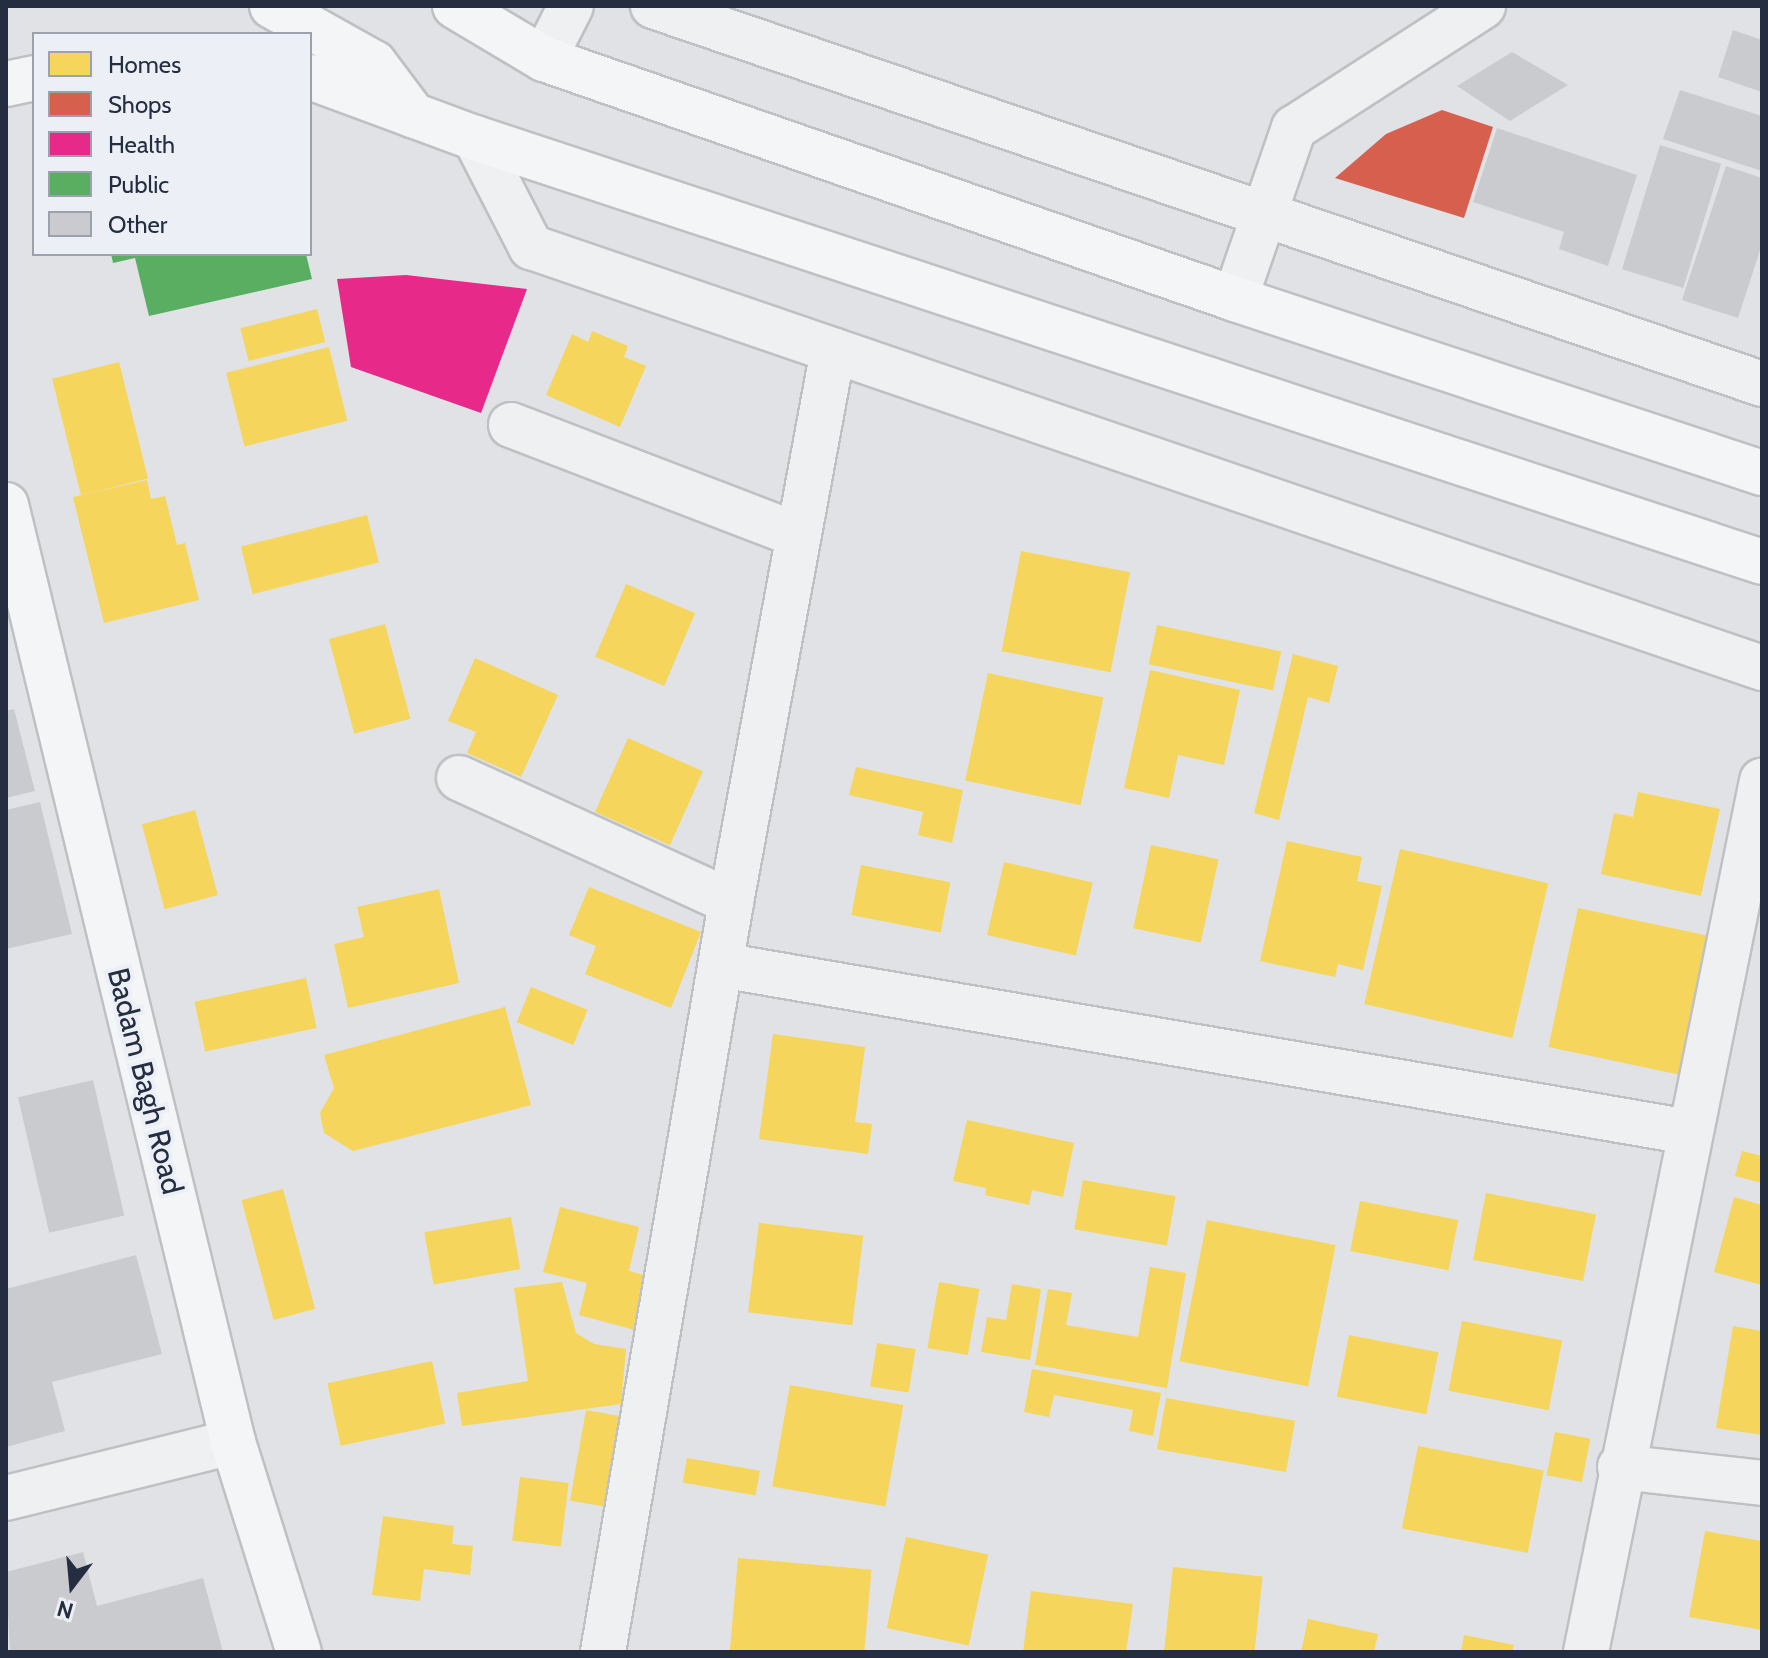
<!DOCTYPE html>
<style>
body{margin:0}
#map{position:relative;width:1768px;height:1658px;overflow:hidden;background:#e0e2e5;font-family:Cabin,sans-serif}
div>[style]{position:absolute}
.homes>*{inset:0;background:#f6d55c;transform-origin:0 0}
.shops>*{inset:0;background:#d6604d}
.health>*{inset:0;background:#e7298a}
.public>*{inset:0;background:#5aae61}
.building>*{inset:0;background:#cacbcf;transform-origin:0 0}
.roads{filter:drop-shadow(2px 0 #bec0c3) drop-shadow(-2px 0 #bec0c3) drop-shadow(0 2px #bec0c3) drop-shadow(0 -2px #bec0c3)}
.minor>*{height:44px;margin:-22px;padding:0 22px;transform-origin:22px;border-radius:22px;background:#eff0f2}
.major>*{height:44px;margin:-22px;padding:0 22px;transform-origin:22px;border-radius:22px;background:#f4f5f6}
span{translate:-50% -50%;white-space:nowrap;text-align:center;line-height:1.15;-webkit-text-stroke:8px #ecf0f6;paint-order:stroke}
.street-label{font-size:30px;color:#252e40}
.frame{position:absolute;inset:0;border:8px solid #252e40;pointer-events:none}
.legend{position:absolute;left:32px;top:32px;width:280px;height:224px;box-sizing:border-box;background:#ecf0f6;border:2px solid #9ca2ad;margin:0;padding:10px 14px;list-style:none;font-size:24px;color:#252e40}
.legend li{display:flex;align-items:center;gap:16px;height:40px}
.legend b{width:40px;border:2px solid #9ca2ad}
.north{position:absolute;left:32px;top:1546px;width:80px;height:80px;-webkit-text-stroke:6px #ecf0f6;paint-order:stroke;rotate:196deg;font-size:22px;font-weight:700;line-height:32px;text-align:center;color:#252e40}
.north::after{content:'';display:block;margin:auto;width:28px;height:36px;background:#252e40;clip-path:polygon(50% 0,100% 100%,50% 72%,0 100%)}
</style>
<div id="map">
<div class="homes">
<div style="left:317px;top:309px;width:34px;height:79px;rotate:76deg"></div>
<div style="clip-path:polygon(592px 331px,628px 346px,624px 357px,646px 366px,620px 427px,546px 395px,572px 334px,588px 342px)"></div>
<div style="left:329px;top:347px;width:76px;height:106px;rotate:76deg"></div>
<div style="left:119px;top:362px;width:120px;height:69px;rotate:76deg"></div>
<div style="clip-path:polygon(147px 480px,151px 499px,165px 496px,177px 545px,185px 543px,199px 600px,104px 623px,73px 497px)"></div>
<div style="left:367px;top:515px;width:49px;height:130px;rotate:76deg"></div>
<div style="left:1021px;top:551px;width:111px;height:102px;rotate:11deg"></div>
<div style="left:626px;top:584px;width:75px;height:79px;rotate:23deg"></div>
<div style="left:385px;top:624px;width:98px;height:58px;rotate:75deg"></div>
<div style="left:1157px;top:625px;width:127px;height:40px;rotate:12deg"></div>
<div style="clip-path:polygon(1293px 654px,1338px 666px,1329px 703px,1308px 697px,1279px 820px,1254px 813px)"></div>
<div style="clip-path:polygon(475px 658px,558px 695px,521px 777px,467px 753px,476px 732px,448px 721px)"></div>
<div style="clip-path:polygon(1150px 670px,1240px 690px,1224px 765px,1178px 755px,1169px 798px,1124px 788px)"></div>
<div style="left:988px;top:673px;width:118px;height:110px;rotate:12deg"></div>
<div style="left:628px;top:738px;width:82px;height:81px;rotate:24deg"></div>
<div style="clip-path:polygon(856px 767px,963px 790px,952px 843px,918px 835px,923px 812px,849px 795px)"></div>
<div style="clip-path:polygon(1638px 792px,1720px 809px,1701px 896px,1601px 874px,1614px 813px,1633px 817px)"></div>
<div style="left:195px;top:810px;width:88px;height:55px;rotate:75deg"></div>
<div style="clip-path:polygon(1287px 841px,1362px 857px,1357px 881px,1382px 886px,1363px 970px,1338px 964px,1335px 977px,1260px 961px)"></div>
<div style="left:1151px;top:845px;width:69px;height:85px;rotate:12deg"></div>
<div style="left:1400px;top:849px;width:152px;height:159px;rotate:13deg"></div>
<div style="left:1004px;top:862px;width:91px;height:75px;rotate:13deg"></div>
<div style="left:861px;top:865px;width:91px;height:51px;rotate:11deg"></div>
<div style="clip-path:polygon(589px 887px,701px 932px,671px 1008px,585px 974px,596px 946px,569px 935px)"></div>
<div style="clip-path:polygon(439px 889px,459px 983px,348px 1008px,334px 944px,364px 937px,357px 907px)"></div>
<div style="left:1578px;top:908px;width:145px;height:142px;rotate:12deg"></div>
<div style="left:306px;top:978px;width:51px;height:114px;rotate:78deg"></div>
<div style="left:531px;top:987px;width:61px;height:38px;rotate:22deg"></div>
<div style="clip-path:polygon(505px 1007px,531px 1105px,353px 1151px,324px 1133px,320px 1113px,334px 1088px,324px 1055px)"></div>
<div style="clip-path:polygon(773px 1034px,865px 1047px,855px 1122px,872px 1124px,868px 1154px,759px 1139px)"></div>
<div style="clip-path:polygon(967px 1120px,1074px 1143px,1063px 1197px,1032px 1190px,1029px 1205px,985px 1195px,986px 1188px,953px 1181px)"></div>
<div style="clip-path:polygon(1742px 1151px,1762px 1156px,1762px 1183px,1735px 1176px)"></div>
<div style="left:1083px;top:1180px;width:94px;height:50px;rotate:10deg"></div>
<div style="left:283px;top:1189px;width:124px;height:43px;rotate:75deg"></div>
<div style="left:1486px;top:1193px;width:112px;height:68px;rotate:11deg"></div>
<div style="clip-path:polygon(1734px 1197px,1762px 1205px,1762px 1285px,1714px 1272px)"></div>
<div style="left:1360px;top:1201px;width:100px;height:51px;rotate:11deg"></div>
<div style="clip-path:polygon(560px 1207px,639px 1227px,629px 1271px,656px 1278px,642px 1332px,579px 1315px,587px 1283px,543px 1272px)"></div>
<div style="left:511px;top:1217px;width:53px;height:88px;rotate:80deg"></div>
<div style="left:1207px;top:1220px;width:131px;height:144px;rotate:11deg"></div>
<div style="left:759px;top:1223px;width:105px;height:90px;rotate:7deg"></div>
<div style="clip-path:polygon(1150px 1267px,1186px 1273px,1167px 1388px,1035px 1365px,1048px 1289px,1072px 1293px,1066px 1325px,1138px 1337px)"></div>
<div style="clip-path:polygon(562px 1282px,576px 1333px,594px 1344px,626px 1349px,621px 1404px,462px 1426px,457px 1393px,528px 1381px,514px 1288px)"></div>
<div style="left:939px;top:1282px;width:41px;height:67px;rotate:10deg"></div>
<div style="clip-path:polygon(1012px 1284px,1041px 1289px,1030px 1360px,981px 1352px,987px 1317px,1006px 1320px)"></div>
<div style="left:1462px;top:1321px;width:102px;height:71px;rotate:11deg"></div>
<div style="clip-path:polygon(1733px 1326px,1762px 1331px,1762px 1435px,1716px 1428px)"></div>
<div style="left:1349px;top:1335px;width:91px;height:63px;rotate:11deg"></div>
<div style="left:877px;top:1343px;width:39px;height:44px;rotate:9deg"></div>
<div style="left:432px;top:1361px;width:64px;height:107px;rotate:78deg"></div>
<div style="clip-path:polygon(1032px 1369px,1161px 1393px,1153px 1436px,1129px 1431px,1133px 1410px,1054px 1395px,1049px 1417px,1024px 1412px)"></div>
<div style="left:790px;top:1385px;width:115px;height:103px;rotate:10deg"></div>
<div style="left:1166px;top:1398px;width:131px;height:52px;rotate:10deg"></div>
<div style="left:586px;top:1410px;width:36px;height:92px;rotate:10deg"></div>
<div style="left:1555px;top:1432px;width:36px;height:44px;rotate:11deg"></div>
<div style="left:1418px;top:1446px;width:128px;height:84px;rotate:11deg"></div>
<div style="left:687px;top:1458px;width:74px;height:25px;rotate:10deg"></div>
<div style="left:520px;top:1477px;width:49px;height:64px;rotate:7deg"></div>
<div style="clip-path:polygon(383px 1516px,454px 1526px,452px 1544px,473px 1546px,470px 1575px,424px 1569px,420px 1601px,372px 1595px)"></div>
<div style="clip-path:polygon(1705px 1531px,1762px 1541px,1762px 1630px,1689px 1617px)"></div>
<div style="left:906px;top:1537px;width:84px;height:93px;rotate:12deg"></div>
<div style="left:738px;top:1558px;width:134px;height:94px;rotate:5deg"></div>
<div style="left:1173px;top:1567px;width:90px;height:86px;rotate:6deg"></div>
<div style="clip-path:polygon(1031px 1591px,1133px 1604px,1126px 1652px,1023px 1652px)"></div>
<div style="clip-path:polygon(1308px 1619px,1378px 1634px,1374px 1652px,1301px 1652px)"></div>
<div style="clip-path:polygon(1464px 1635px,1514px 1645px,1512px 1652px,1461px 1652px)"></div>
</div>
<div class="shops">
<div style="clip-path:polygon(1442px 110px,1493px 127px,1464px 218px,1335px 178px,1386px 134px)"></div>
</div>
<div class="health">
<div style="clip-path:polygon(406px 275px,527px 289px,481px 413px,351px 367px,337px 279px)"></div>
</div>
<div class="public">
<div style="clip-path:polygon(111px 254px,306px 254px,312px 279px,149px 316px,135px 258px,113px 263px)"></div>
</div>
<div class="building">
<div style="clip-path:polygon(1733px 30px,1762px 40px,1762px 92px,1718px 77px)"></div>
<div style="clip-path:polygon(1512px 52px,1568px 85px,1510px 121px,1457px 86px)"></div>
<div style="clip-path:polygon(1680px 90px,1762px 116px,1762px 171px,1663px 139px)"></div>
<div style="clip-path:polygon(1497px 128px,1637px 175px,1608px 266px,1559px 249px,1564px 232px,1473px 202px)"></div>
<div style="left:1660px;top:145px;width:64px;height:130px;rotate:17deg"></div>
<div style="clip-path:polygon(1726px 166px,1762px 178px,1762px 244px,1738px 318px,1682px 300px)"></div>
<div style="clip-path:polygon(14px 709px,35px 791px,6px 798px,6px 711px)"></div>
<div style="clip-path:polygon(40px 802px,72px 934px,6px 949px,6px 810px)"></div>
<div style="left:93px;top:1080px;width:139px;height:77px;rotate:77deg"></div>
<div style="clip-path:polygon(136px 1255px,162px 1354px,52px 1382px,65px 1431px,6px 1447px,6px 1289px)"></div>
<div style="clip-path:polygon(83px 1552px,97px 1606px,203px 1578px,223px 1652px,10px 1652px,6px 1572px)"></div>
</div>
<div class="roads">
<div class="minor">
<div style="left:653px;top:6px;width:1172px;rotate:18.82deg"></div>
<div style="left:544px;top:59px;width:59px;rotate:-63deg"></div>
<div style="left:475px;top:138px;width:123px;rotate:62.8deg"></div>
<div style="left:531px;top:247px;width:1301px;rotate:18.88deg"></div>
<div style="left:1235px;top:299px;width:181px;rotate:-71deg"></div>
<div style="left:1294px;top:128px;width:225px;rotate:-32.8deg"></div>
<div style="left:511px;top:425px;width:307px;rotate:21deg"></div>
<div style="left:459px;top:778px;width:299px;rotate:24.5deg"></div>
<div style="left:721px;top:965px;width:982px;rotate:9.79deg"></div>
<div style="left:1620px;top:1467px;width:143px;rotate:6.4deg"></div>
<div style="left:6px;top:1498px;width:234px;rotate:-13.9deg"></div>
<div style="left:603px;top:1652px;width:761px;rotate:-80.31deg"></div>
<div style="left:731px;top:902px;width:561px;rotate:-79.53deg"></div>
<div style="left:1586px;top:1652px;width:889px;rotate:-78.58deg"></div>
</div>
<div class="major">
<div style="left:272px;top:6px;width:117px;rotate:29.2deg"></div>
<div style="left:374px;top:63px;width:66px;rotate:53deg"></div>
<div style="left:455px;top:6px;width:104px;rotate:30.8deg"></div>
<div style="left:544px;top:59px;width:731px;rotate:19.15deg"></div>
<div style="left:1235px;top:299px;width:555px;rotate:18.27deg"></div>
<div style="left:310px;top:77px;width:176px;rotate:20.3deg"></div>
<div style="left:475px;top:138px;width:1355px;rotate:18.23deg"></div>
<div style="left:6px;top:84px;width:29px;rotate:-12deg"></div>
<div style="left:6px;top:505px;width:964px;rotate:76.38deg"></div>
<div style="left:233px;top:1442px;width:220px;rotate:72.6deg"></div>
</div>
</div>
<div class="street-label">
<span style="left:145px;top:1081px;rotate:76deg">Badam Bagh Road</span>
</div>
<div class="frame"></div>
<ul class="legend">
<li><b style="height:22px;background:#f6d55c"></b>Homes</li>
<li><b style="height:22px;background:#d6604d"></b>Shops</li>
<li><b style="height:22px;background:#e7298a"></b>Health</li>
<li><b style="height:22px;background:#5aae61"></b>Public</li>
<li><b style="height:22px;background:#cacbcf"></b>Other</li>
</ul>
<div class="north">N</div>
</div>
